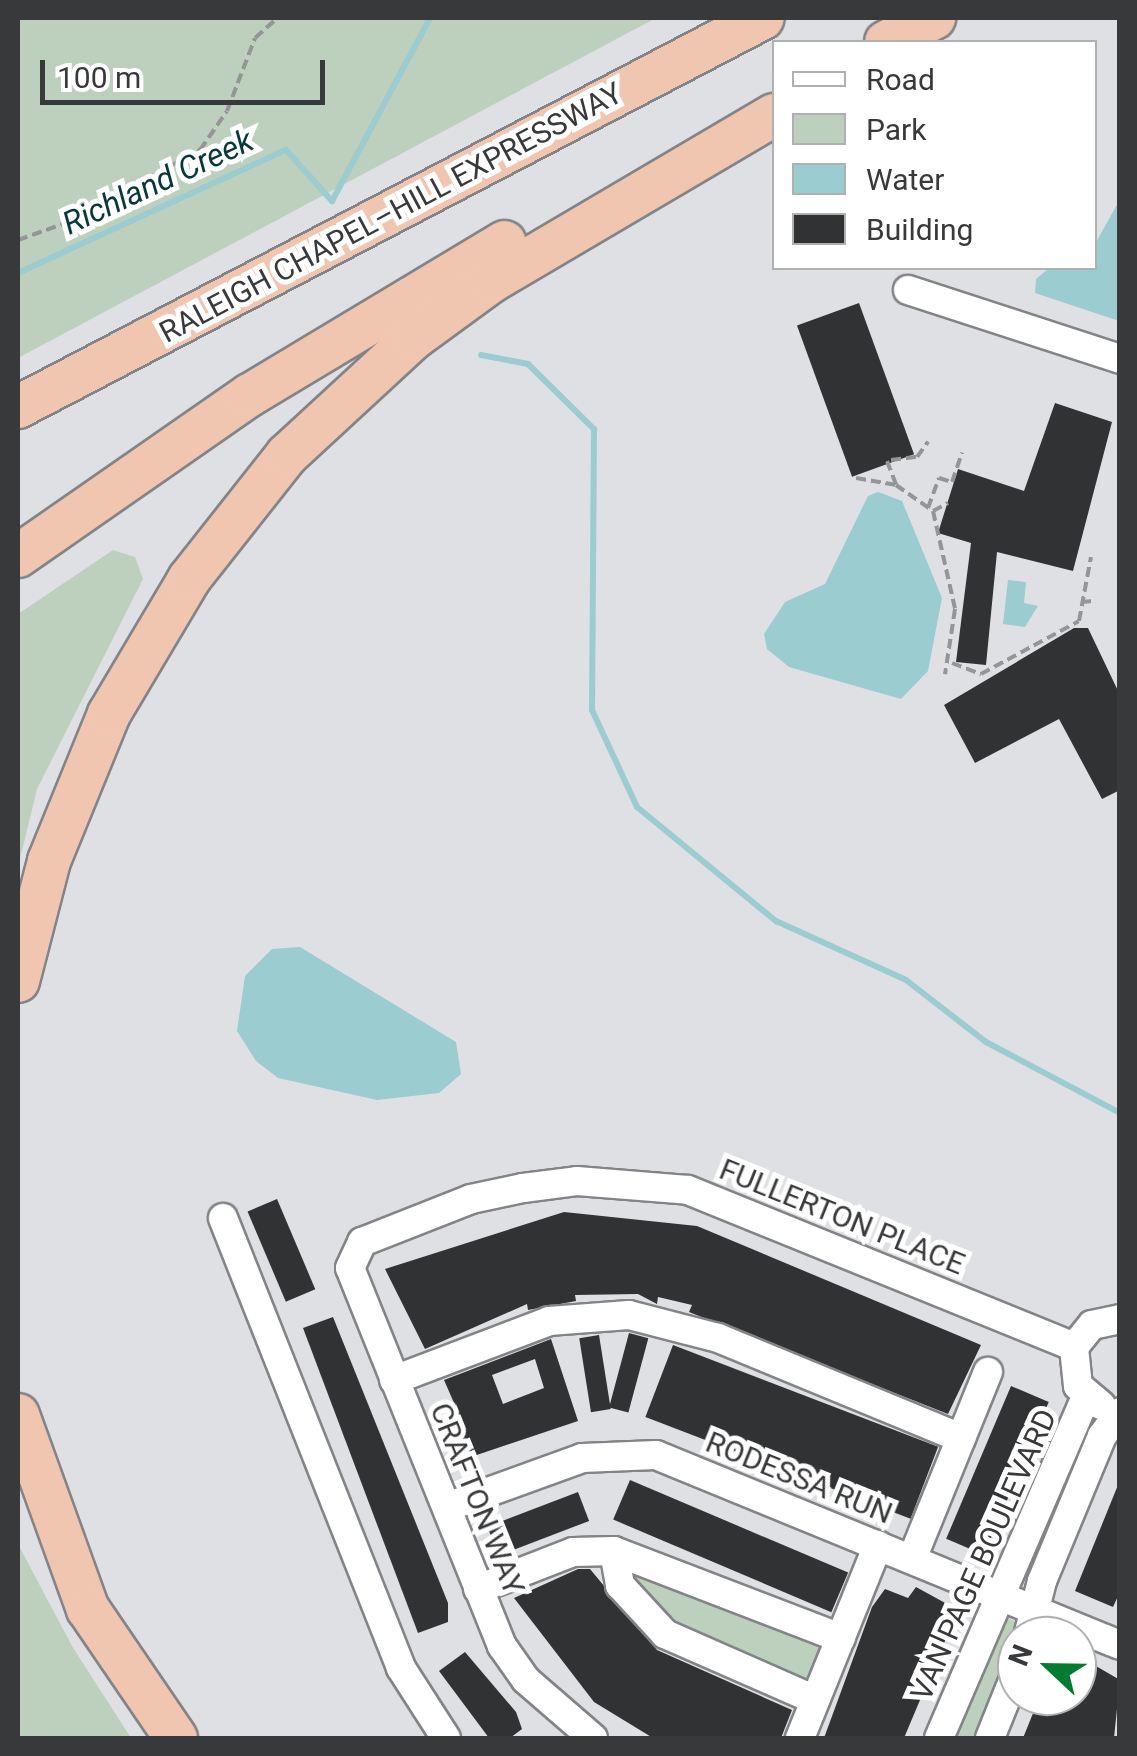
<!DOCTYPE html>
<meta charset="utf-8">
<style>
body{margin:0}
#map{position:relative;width:1137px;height:1756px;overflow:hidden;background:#dfe0e4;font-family:Roboto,sans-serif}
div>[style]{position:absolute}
.green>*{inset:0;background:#bcd0bd}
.water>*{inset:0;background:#9bcccf}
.stream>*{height:6px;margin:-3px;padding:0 3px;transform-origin:3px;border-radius:3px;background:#9bcccf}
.building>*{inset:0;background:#303234;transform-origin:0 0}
.path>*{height:4px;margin-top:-2px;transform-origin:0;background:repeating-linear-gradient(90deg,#949597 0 10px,transparent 0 15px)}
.roads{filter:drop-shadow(2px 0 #838487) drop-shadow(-2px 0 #838487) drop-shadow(0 2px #838487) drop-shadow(0 -2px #838487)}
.minor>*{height:28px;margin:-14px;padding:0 14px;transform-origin:14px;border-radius:14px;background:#fff}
.highway>*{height:42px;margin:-21px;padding:0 21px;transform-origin:21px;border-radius:21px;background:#f1c6b1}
span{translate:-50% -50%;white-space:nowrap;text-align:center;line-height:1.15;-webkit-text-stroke:10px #fff;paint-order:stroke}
.street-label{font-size:30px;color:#38393a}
.water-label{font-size:32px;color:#07383a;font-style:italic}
.frame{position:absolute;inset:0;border:20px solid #38393a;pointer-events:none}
.legend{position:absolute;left:772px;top:40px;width:325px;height:230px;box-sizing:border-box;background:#fff;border:2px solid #afb0b0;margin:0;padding:12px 18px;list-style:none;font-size:30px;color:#38393a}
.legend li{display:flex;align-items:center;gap:20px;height:50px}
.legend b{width:50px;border:2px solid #afb0b0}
.north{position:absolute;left:997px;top:1616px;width:100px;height:100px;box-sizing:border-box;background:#fff;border:2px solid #afb0b0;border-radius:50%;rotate:292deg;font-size:28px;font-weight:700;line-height:40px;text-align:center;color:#38393a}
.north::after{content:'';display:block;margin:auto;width:35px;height:45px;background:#057b32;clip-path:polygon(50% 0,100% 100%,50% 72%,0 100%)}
.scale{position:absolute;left:40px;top:60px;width:285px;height:45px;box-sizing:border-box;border:5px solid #38393a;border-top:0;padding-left:12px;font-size:30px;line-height:35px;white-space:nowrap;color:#38393a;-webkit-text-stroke:8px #fff;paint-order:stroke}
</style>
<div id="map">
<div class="green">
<div style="clip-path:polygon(18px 18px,656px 18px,18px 358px)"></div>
<div style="clip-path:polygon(113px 550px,135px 557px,143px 579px,37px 789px,18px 867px,18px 614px)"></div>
<div style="clip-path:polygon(18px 1544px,72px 1646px,131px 1738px,18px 1738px)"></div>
<div style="clip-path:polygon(636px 1568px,820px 1640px,824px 1652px,813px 1678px,793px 1681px,685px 1636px,629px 1575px)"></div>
<div style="clip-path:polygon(1005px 1617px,1020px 1624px,982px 1738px,947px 1738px)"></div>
</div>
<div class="water">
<div style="clip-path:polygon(1119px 201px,1119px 321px,1035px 293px,1036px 279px,1049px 268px,1094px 268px,1095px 244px)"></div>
<div style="clip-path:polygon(878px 492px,902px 501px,942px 598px,928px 671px,901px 699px,789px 667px,767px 649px,764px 634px,785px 602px,825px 584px,868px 496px)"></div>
<div style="clip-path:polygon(1008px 580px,1026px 582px,1024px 603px,1038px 606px,1025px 627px,1003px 624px)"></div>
<div style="clip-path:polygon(300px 947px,456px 1042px,461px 1074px,439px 1093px,377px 1100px,278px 1078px,256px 1061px,237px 1031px,245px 976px,272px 949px)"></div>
</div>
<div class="stream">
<div style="left:18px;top:273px;width:295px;rotate:-24.7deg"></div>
<div style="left:286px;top:150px;width:69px;rotate:48deg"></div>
<div style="left:332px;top:201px;width:208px;rotate:-61.8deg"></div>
<div style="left:481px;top:355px;width:48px;rotate:10.8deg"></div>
<div style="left:528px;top:364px;width:93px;rotate:44.6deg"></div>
<div style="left:594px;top:429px;width:281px;rotate:90.4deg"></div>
<div style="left:592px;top:710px;width:107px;rotate:65.1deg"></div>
<div style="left:637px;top:807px;width:180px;rotate:39.4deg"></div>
<div style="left:776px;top:921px;width:143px;rotate:24.4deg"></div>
<div style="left:906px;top:980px;width:101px;rotate:37.8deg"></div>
<div style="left:986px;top:1042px;width:152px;rotate:27.9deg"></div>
</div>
<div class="building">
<div style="left:859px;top:303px;width:161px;height:66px;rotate:70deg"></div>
<div style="clip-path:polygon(1055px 403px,1112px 422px,1073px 571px,997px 552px,986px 665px,956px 662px,971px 543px,938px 533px,958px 469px,1024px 491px)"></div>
<div style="clip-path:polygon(1074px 628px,1088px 628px,1120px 695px,1120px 790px,1102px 799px,1059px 719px,975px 763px,944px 705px)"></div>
<div style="left:277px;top:1199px;width:98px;height:32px;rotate:67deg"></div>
<div style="clip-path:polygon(564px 1212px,697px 1226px,981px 1345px,948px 1414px,689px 1312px,692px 1305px,658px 1297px,657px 1304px,638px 1294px,575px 1295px,576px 1301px,528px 1310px,527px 1304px,425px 1349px,385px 1269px)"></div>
<div style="clip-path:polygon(333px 1317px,448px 1603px,448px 1622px,418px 1633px,303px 1328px)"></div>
<div style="left:629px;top:1333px;width:20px;height:77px;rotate:15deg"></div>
<div style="left:599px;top:1335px;width:75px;height:20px;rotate:81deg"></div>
<div style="clip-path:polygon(evenodd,551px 1339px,578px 1421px,459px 1461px,442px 1418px,458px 1412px,444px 1380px,551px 1339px,535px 1359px,544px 1388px,503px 1404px,492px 1375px,535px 1359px)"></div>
<div style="left:673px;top:1345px;width:284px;height:77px;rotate:21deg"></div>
<div style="left:1011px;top:1386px;width:41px;height:166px;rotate:23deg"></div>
<div style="left:630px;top:1480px;width:237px;height:43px;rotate:23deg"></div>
<div style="clip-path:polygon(1120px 1480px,1120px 1592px,1113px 1607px,1075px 1591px)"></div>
<div style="left:578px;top:1492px;width:31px;height:97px;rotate:69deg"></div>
<div style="clip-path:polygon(578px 1569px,590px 1569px,657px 1650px,792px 1710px,781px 1738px,653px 1738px,594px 1702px,514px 1598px)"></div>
<div style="clip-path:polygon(916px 1587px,958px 1610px,904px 1738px,824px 1738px,872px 1607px,885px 1589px,908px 1598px)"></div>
<div style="clip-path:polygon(465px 1652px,516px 1712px,522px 1729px,510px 1738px,489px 1738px,439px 1671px)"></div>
<div style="clip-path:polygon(1077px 1655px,1120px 1680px,1114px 1738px,1023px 1738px,1040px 1696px,1077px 1696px)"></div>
</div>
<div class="path">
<div style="left:18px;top:240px;width:51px;rotate:-19.5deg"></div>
<div style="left:66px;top:223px;width:153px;rotate:-28.6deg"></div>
<div style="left:200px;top:150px;width:47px;rotate:-55.3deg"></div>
<div style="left:227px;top:111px;width:78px;rotate:-69deg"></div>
<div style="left:255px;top:38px;width:30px;rotate:-42deg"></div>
<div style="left:891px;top:460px;width:26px;rotate:-7deg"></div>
<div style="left:917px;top:457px;width:19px;rotate:-54deg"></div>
<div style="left:887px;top:461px;width:26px;rotate:69deg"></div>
<div style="left:856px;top:478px;width:41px;rotate:9.9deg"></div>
<div style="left:896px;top:485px;width:45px;rotate:35.1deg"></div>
<div style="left:933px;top:511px;width:100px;rotate:77.3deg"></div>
<div style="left:955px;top:609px;width:66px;rotate:98.7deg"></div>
<div style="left:928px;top:508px;width:32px;rotate:-70deg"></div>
<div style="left:939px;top:478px;width:14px;rotate:17deg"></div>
<div style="left:952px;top:482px;width:31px;rotate:-71deg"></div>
<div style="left:933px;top:511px;width:17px;rotate:-28deg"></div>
<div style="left:1081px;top:602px;width:12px;rotate:-5deg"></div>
<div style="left:952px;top:663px;width:31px;rotate:21deg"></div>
<div style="left:981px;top:674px;width:111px;rotate:-28.4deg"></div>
<div style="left:1079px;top:621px;width:65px;rotate:-79.4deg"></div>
</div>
<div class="roads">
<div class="minor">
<div style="left:908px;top:290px;width:223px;rotate:18deg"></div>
<div style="left:223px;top:1218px;width:484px;rotate:68.4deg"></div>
<div style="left:401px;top:1668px;width:83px;rotate:57.3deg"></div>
<div style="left:394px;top:1380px;width:166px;rotate:-20.8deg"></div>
<div style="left:549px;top:1321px;width:80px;rotate:-4.3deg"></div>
<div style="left:629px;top:1315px;width:92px;rotate:14.5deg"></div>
<div style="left:718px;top:1338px;width:263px;rotate:22.4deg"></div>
<div style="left:1101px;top:1405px;width:30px;rotate:-140deg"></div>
<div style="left:1078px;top:1386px;width:39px;rotate:-96deg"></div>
<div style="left:1074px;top:1347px;width:28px;rotate:-51deg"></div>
<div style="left:1092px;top:1325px;width:29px;rotate:-12deg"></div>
<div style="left:447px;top:1507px;width:144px;rotate:-19.9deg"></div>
<div style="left:582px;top:1458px;width:74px;rotate:-2.3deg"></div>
<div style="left:656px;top:1455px;width:501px;rotate:22.27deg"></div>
<div style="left:614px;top:1551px;width:35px;rotate:80deg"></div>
<div style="left:620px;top:1585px;width:67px;rotate:47.4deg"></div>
<div style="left:665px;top:1634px;width:164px;rotate:23.7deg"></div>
<div style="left:912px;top:1559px;width:202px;rotate:-67.9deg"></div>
<div style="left:478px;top:1589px;width:102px;rotate:-21.3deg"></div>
<div style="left:573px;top:1552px;width:41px;rotate:-1.4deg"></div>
<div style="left:614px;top:1551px;width:243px;rotate:21deg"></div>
<div style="left:1028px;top:1636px;width:57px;rotate:-75.7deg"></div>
<div style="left:1042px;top:1581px;width:157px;rotate:-67.5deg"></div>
<div style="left:1102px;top:1436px;width:30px;rotate:-53deg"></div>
<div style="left:593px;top:1738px;width:89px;rotate:-139.1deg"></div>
<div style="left:526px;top:1680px;width:42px;rotate:-125.2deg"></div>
<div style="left:502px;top:1646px;width:407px;rotate:-111.9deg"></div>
<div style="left:350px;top:1268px;width:29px;rotate:-65deg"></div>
<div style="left:362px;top:1242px;width:117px;rotate:-21.5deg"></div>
<div style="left:471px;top:1199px;width:53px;rotate:-11.9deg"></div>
<div style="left:523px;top:1188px;width:54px;rotate:-7.4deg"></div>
<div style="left:577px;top:1181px;width:111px;rotate:4.6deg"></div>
<div style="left:688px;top:1190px;width:417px;rotate:22.1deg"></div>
<div style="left:800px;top:1738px;width:208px;rotate:-68deg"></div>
<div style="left:939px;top:1738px;width:372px;rotate:-66.7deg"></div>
<div style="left:990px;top:1738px;width:72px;rotate:-68.1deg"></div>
</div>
<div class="highway">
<div style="left:886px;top:42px;width:54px;rotate:-26.6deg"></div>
<div style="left:18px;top:407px;width:840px;rotate:-27.57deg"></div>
<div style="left:18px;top:556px;width:282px;rotate:-34.8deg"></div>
<div style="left:250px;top:395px;width:297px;rotate:-31deg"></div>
<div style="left:18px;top:981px;width:124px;rotate:-75.5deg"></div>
<div style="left:49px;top:861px;width:159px;rotate:-67.8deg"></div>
<div style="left:109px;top:714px;width:157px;rotate:-59.3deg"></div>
<div style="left:189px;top:579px;width:158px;rotate:-51.7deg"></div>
<div style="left:287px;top:455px;width:173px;rotate:-42.7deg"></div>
<div style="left:414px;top:338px;width:97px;rotate:-36.2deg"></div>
<div style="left:492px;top:281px;width:327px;rotate:-30.5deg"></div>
<div style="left:18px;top:1415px;width:206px;rotate:70.2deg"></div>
<div style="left:88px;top:1609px;width:156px;rotate:55.7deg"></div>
</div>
</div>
<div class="street-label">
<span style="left:391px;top:213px;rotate:-28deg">RALEIGH CHAPEL–HILL EXPRESSWAY</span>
<span style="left:842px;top:1217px;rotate:22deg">FULLERTON PLACE</span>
<span style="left:799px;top:1478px;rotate:22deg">RODESSA RUN</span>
<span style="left:477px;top:1499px;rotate:68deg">CRAFTON WAY</span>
<span style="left:984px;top:1555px;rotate:-66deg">VAN PAGE BOULEVARD</span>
</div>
<div class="water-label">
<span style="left:158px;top:182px;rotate:-25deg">Richland Creek</span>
</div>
<div class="frame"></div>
<ul class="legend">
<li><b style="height:12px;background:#fff"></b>Road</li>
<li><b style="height:28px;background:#bcd0bd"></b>Park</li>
<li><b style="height:28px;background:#9bcccf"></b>Water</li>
<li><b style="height:28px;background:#303234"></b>Building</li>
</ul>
<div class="north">N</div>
<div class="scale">100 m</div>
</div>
